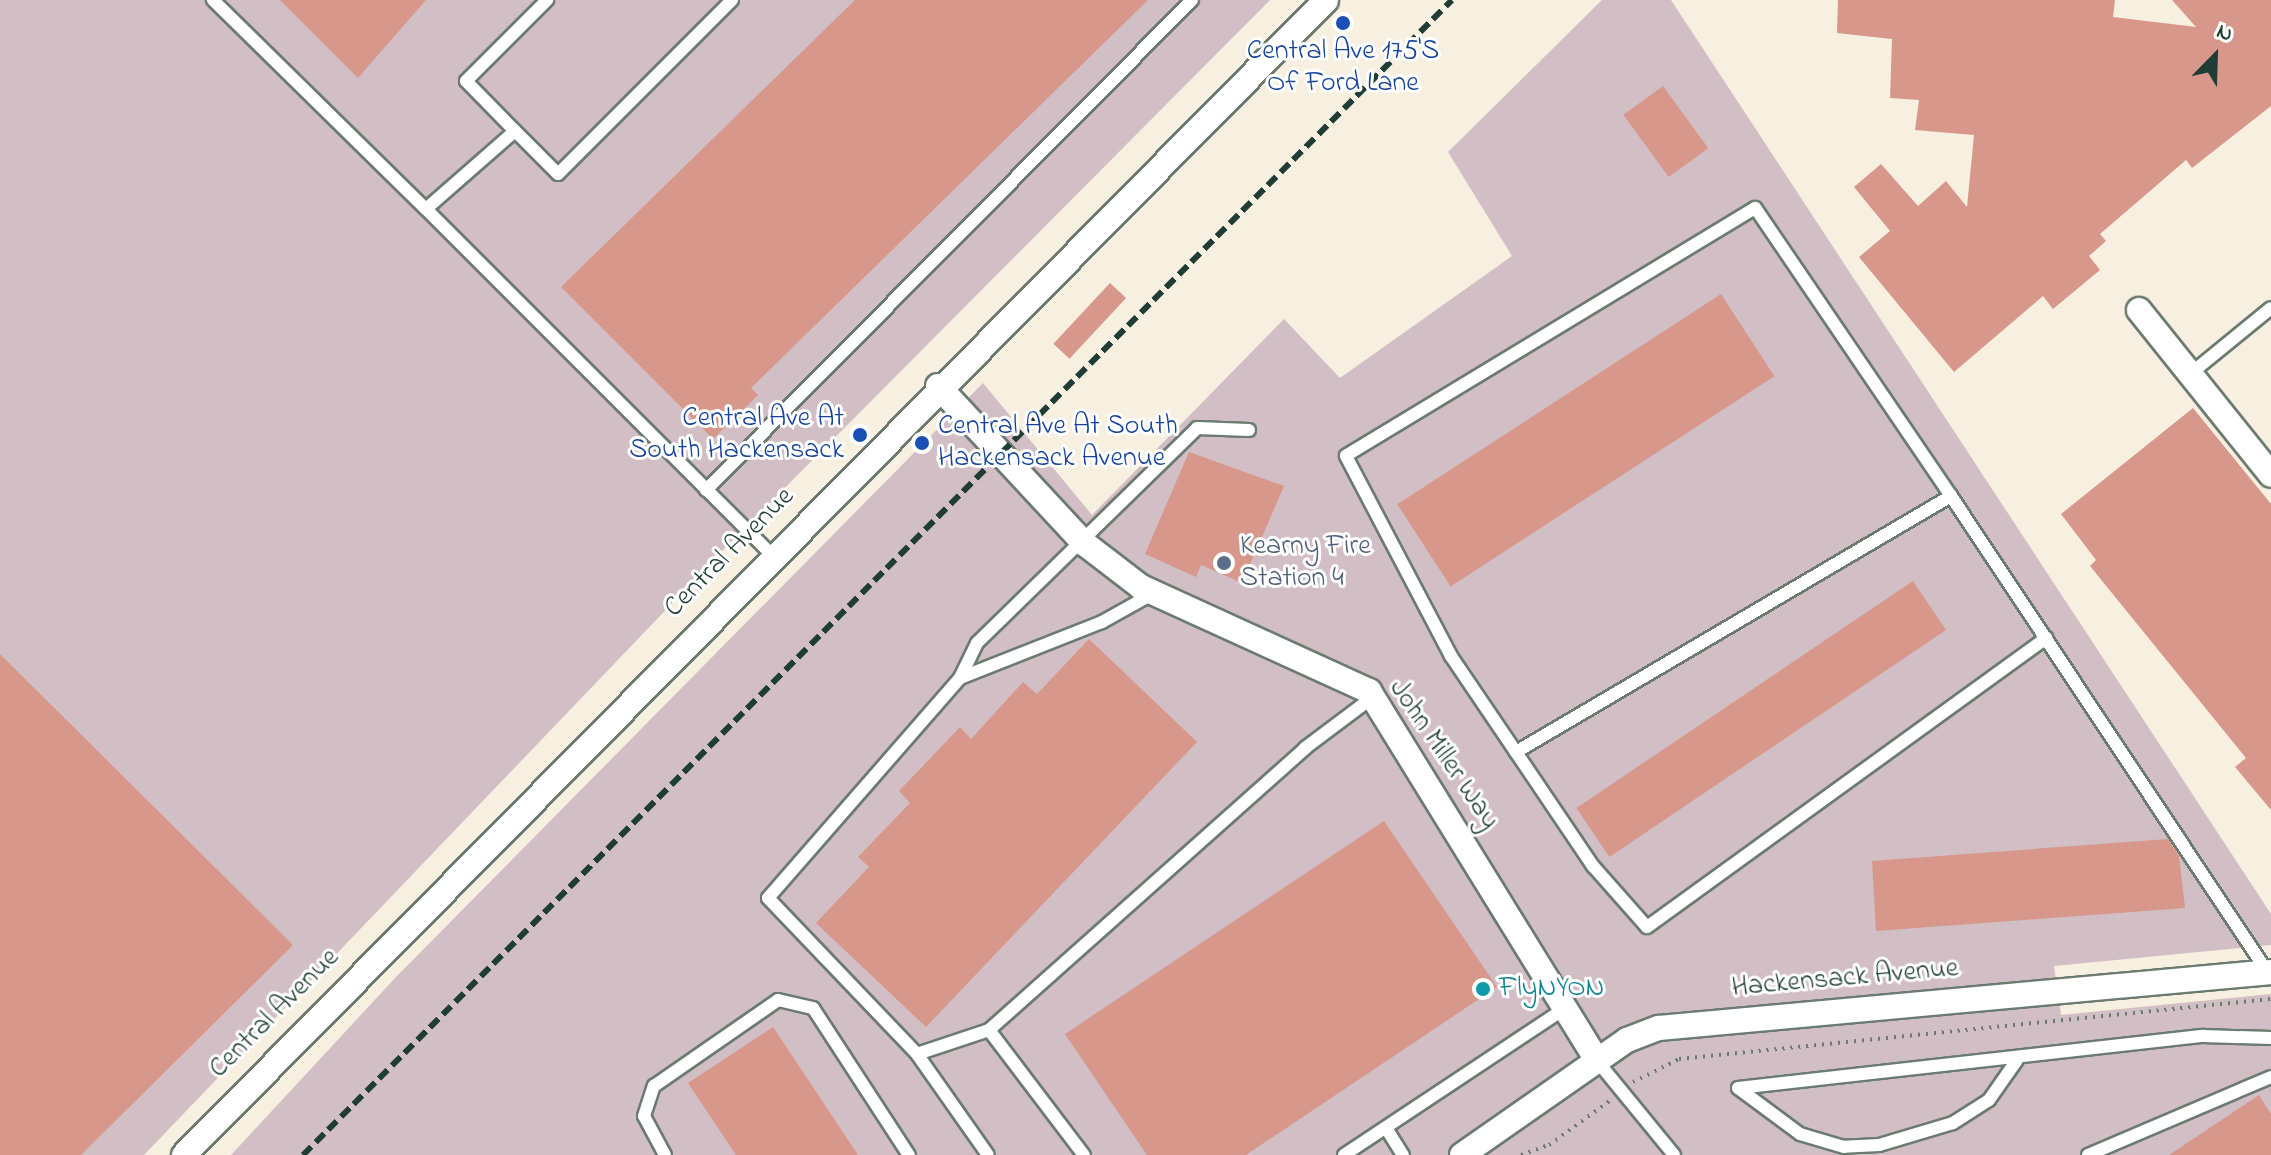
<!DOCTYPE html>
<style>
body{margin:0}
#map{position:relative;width:2271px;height:1155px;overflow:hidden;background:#f7efdf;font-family:"Indie Flower",sans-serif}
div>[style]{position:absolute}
.industrial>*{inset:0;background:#d2bec5}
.building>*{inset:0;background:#d8978b;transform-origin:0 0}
.path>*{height:4px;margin-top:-2px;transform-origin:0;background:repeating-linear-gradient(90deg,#6b7b70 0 2px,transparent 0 8px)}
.roads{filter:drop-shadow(2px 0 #6b7b70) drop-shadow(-2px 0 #6b7b70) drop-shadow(0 2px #6b7b70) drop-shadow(0 -2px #6b7b70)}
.service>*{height:12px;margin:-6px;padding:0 6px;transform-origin:6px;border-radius:6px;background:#fff}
.minor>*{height:24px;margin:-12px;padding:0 12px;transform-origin:12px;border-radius:12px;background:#fff}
.rail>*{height:6px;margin-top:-3px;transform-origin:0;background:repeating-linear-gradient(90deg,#1f3d34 0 12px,transparent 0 18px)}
.dots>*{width:22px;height:22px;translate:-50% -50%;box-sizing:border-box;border:4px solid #fff;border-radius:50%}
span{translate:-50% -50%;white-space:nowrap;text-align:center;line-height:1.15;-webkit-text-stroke:6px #fff;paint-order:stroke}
.transit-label{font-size:28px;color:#164399}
.right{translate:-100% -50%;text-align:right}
.left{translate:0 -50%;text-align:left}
.service-label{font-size:28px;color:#4e5e75}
.street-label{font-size:28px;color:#1f3d34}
.culture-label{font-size:28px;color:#0d838f}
.north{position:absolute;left:2175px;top:16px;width:80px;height:80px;-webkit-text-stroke:6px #fff;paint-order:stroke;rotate:23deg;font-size:22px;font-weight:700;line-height:32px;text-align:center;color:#1f3d34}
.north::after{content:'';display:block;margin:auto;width:28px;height:36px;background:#1f3d34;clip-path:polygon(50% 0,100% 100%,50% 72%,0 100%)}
</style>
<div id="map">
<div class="industrial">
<div style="clip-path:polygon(0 0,1270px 0,725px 548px,144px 1155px,0 1155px)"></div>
<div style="clip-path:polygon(1602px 0,1671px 0,2271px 914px,2271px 945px,2054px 966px,2061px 1015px,2271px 994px,2271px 1155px,231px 1155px,396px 977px,983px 383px,1092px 515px,1284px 319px,1340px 378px,1512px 256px,1448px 152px)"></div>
</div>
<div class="building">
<div style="clip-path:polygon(280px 0,426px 0,358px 78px)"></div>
<div style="clip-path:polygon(855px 0,1148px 0,751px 388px,758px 395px,713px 439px,561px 287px)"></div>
<div style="clip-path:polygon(1838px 0,2115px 0,2113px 17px,2196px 27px,2172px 0,2271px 0,2271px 106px,2192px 168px,2186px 160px,2100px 234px,2106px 241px,2089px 256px,2100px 270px,2053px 309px,2043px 296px,1954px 372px,1859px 257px,1890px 231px,1854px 187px,1881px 164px,1918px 206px,1946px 181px,1967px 207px,1974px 135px,1915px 130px,1919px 100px,1890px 98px,1892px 39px,1837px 33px)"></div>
<div style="left:1663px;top:86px;width:77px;height:49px;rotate:54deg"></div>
<div style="left:1110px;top:283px;width:22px;height:83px;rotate:43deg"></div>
<div style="left:1721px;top:294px;width:98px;height:386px;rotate:57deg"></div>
<div style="clip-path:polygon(2193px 408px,2271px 504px,2271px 810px,2235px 767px,2246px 758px,2090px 566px,2096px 560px,2061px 514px)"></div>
<div style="clip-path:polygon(1189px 452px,1284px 486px,1242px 583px,1201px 565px,1196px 577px,1145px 554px)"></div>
<div style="left:1913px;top:581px;width:59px;height:406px;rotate:56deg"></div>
<div style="clip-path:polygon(1089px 639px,1197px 742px,926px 1027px,816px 923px,869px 867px,858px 857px,910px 803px,899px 791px,960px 727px,971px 739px,1023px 682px,1037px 694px)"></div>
<div style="clip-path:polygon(0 654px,293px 945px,81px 1155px,0 1155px)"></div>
<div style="clip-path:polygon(1384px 821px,1497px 987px,1246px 1155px,1147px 1155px,1065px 1034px)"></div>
<div style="clip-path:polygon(2168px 839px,2179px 856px,2185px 908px,1876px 931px,1872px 861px)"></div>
<div style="clip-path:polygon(773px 1027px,858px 1155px,736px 1155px,688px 1083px)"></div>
<div style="clip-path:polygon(2259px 1095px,2271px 1114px,2271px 1155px,2169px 1155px)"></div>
</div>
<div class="path">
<div style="left:1633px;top:1082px;width:51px;rotate:-26.6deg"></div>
<div style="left:1679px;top:1059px;width:595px;rotate:-5.79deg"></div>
<div style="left:1521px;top:1155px;width:30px;rotate:-20deg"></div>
<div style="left:1549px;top:1145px;width:77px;rotate:-36deg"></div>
</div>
<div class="roads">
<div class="service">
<div style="left:213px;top:0;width:298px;rotate:44.5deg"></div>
<div style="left:732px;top:0;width:246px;rotate:135deg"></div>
<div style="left:558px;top:174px;width:61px;rotate:-135deg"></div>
<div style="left:515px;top:131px;width:118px;rotate:138.8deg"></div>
<div style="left:426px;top:209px;width:488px;rotate:45deg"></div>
<div style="left:515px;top:131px;width:70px;rotate:-134.4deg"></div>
<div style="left:466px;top:81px;width:115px;rotate:-45deg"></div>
<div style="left:2190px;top:374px;width:104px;rotate:-39.2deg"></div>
<div style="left:706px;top:490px;width:690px;rotate:-45.23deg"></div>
<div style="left:1951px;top:496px;width:573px;rotate:56.39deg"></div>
<div style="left:1154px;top:593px;width:60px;rotate:150.9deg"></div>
<div style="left:1102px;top:622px;width:153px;rotate:158.5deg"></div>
<div style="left:960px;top:678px;width:292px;rotate:131.1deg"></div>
<div style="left:768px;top:898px;width:216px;rotate:46.3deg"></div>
<div style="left:917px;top:1054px;width:76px;rotate:-18.4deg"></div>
<div style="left:989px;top:1030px;width:424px;rotate:-41.7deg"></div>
<div style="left:1305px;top:748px;width:85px;rotate:-36.9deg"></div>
<div style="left:960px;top:678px;width:39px;rotate:-64deg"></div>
<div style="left:977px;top:643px;width:308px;rotate:-44.3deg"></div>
<div style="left:1197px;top:428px;width:52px;rotate:2.2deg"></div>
<div style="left:1516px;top:752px;width:505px;rotate:-30.48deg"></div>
<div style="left:1951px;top:496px;width:348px;rotate:-124.2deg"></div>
<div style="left:1755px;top:208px;width:478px;rotate:148.8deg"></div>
<div style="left:1346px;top:456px;width:226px;rotate:62.3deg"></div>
<div style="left:1451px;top:656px;width:116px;rotate:55.9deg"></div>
<div style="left:1516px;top:752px;width:138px;rotate:56deg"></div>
<div style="left:1593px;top:866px;width:81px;rotate:48.5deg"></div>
<div style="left:1647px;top:927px;width:493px;rotate:-35.9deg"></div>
<div style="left:989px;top:1030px;width:157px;rotate:52.8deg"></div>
<div style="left:917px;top:1054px;width:123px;rotate:54.9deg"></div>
<div style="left:2017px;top:1060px;width:49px;rotate:125deg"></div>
<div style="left:1989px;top:1100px;width:43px;rotate:147.4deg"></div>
<div style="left:1953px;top:1123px;width:77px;rotate:163.4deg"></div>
<div style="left:1879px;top:1145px;width:35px;rotate:177deg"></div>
<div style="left:1844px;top:1147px;width:46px;rotate:-163.5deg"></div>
<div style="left:1800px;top:1134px;width:77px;rotate:-143.4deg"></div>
<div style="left:1738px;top:1088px;width:468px;rotate:-6.4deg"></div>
<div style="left:2203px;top:1036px;width:68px;rotate:1.7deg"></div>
<div style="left:1598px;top:1062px;width:120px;rotate:50.7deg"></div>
<div style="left:1386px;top:1128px;width:32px;rotate:58deg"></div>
<div style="left:665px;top:1155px;width:44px;rotate:-118.3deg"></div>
<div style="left:644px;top:1116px;width:32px;rotate:-72deg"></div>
<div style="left:654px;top:1086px;width:151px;rotate:-34.7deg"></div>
<div style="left:778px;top:1000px;width:36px;rotate:13deg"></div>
<div style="left:813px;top:1008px;width:176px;rotate:56.9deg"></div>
<div style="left:1344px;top:1155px;width:269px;rotate:-33.6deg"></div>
<div style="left:2088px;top:1155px;width:199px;rotate:-23.1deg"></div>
</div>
<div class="minor">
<div style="left:2139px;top:310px;width:211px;rotate:51.3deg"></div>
<div style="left:938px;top:386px;width:216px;rotate:47.1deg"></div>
<div style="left:1085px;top:544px;width:71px;rotate:37.5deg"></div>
<div style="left:1141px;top:587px;width:251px;rotate:24.5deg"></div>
<div style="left:1369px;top:691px;width:436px;rotate:58.3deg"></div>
<div style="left:184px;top:1155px;width:1624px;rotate:-45.32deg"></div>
<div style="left:1462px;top:1155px;width:201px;rotate:-34.9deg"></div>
<div style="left:1627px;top:1040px;width:34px;rotate:-21deg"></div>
<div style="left:1659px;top:1028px;width:615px;rotate:-5.23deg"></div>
</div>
</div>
<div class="rail">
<div style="left:303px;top:1155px;width:1629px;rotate:-45.15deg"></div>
</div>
<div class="dots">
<div style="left:1343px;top:23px;background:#1a4fb4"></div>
<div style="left:860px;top:435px;background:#1a4fb4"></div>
<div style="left:922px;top:443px;background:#1a4fb4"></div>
<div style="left:1224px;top:563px;background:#5c6f8a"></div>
<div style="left:1483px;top:989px;background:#0f9aa8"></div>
</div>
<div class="transit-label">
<span style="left:1343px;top:68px">Central Ave 175'S<br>Of Ford Lane</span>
<span class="right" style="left:844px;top:435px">Central Ave At<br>South Hackensack</span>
<span class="left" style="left:938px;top:443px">Central Ave At South<br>Hackensack Avenue</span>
</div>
<div class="service-label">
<span class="left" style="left:1240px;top:563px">Kearny Fire<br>Station 4</span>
</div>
<div class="street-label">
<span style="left:730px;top:553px;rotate:-45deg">Central Avenue</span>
<span style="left:1443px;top:755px;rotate:56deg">John Miller Way</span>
<span style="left:1845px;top:979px;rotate:-5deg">Hackensack Avenue</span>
<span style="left:275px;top:1014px;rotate:-45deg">Central Avenue</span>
</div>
<div class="culture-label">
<span class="left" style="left:1499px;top:989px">FlyNYON</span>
</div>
<div class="north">N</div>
</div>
